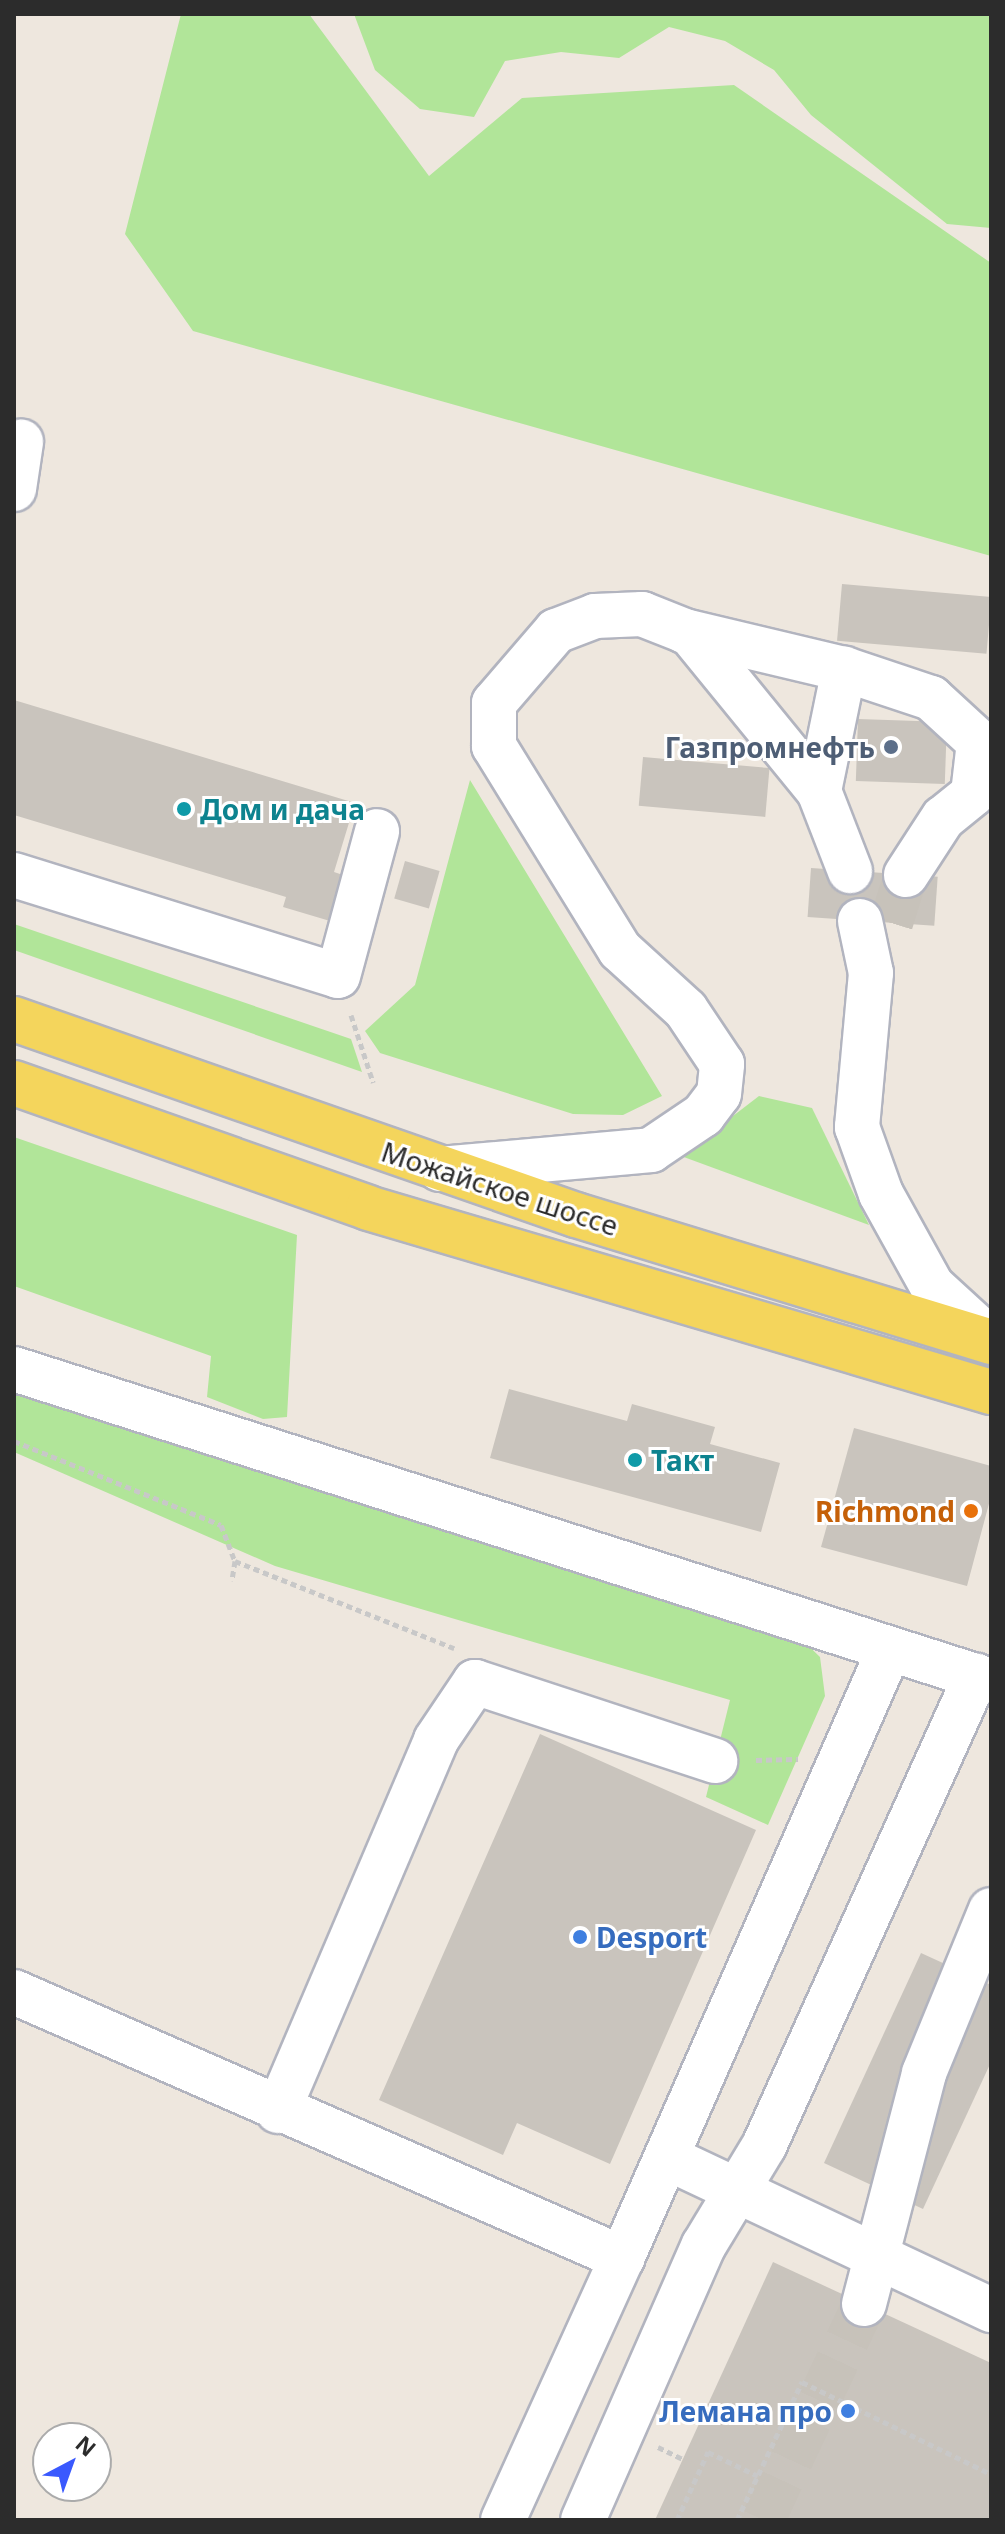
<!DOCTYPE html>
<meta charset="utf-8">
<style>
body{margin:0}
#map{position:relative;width:1005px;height:2534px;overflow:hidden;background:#eee7de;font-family:"Noto Sans",sans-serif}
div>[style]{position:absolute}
.green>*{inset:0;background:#b1e599}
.building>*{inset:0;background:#c9c4bd;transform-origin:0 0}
.minor-tunnel>*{height:44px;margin-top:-22px;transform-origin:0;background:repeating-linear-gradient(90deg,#c7c2ba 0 44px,transparent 0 66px)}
.path>*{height:5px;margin-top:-2.5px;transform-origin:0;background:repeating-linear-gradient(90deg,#c8c8c8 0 6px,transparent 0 10px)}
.roads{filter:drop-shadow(2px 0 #b2b4bf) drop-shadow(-2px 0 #b2b4bf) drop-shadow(0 2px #b2b4bf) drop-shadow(0 -2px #b2b4bf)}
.minor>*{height:44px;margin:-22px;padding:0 22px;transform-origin:22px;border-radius:22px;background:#fff}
.major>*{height:44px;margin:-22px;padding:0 22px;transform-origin:22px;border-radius:22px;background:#f4d55c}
.dots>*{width:22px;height:22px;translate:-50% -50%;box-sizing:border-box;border:4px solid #fff;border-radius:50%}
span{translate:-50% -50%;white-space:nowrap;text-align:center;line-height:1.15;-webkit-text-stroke:6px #fff;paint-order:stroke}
.service-label{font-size:28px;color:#4e5e75;font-weight:700}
.right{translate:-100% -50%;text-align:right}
.culture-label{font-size:28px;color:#0d838f;font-weight:700}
.left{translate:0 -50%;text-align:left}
.street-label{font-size:28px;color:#2c2c2c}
.food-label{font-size:28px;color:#c56008;font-weight:700}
.shop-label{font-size:28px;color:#366cbe;font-weight:700}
.frame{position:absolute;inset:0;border:16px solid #2c2c2c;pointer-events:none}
.north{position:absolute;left:32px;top:2422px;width:80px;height:80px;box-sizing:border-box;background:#fff;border:2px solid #ababab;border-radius:50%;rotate:41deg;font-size:22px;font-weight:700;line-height:32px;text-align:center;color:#2c2c2c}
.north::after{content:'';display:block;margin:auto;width:28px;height:36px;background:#3a59fe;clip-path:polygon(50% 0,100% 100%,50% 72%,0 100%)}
</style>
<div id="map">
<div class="green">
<div style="clip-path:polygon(181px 14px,309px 14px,429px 176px,522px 98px,734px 85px,991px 263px,991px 556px,193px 331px,125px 234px)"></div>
<div style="clip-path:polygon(354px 14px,991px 14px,991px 228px,947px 224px,811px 115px,774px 70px,725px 41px,669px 27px,619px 58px,561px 52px,505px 61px,474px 117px,420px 109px,375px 70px)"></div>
<div style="clip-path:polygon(470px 780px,662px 1096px,623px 1115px,573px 1114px,380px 1053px,365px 1031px,415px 985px)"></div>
<div style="clip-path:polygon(14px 924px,351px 1039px,362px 1072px,14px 950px)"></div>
<div style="clip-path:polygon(759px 1096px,812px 1108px,869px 1225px,681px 1156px)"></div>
<div style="clip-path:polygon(14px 1137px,297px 1235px,287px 1417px,263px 1419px,207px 1397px,211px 1356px,14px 1286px)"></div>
<div style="clip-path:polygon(14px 1381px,789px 1627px,820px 1657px,825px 1696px,768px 1825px,706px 1797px,730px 1700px,275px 1566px,14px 1452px)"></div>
</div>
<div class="building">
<div style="left:842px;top:584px;width:150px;height:57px;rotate:5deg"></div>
<div style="clip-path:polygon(14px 700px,355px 803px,334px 872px,343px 875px,330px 921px,283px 907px,286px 897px,14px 815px)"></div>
<div style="left:858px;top:719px;width:89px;height:62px;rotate:2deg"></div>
<div style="left:643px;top:757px;width:127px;height:49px;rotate:5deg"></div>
<div style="left:405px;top:861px;width:36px;height:39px;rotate:16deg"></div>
<div style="left:811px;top:868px;width:127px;height:49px;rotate:4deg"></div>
<div style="clip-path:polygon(509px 1389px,627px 1421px,632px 1404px,715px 1427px,710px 1444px,780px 1463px,761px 1532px,490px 1458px)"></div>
<div style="clip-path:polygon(854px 1428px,991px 1466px,991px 1496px,967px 1586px,821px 1547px)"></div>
<div style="clip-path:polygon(540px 1734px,756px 1830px,610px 2164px,517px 2123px,503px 2155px,379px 2100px)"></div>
<div style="clip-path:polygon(921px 1953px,991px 1985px,991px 2062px,923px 2209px,824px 2163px)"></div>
<div style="clip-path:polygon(773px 2262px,991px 2363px,991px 2520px,655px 2520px)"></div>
</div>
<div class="minor-tunnel">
<div style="left:891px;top:923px;width:50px;rotate:-72.6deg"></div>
<div style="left:763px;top:2520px;width:238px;rotate:-64.9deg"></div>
</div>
<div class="path">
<div style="left:351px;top:1015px;width:71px;rotate:71.8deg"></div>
<div style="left:14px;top:1441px;width:223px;rotate:22.1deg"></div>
<div style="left:221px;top:1525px;width:39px;rotate:69deg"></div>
<div style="left:235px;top:1561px;width:20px;rotate:99deg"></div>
<div style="left:235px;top:1561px;width:236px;rotate:21.7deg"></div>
<div style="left:756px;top:1760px;width:42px;rotate:-1.4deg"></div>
<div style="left:658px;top:2447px;width:28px;rotate:26deg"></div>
<div style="left:677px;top:2520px;width:75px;rotate:-65.5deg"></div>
<div style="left:708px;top:2452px;width:55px;rotate:25.6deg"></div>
<div style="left:737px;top:2520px;width:153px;rotate:-64.8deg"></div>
<div style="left:802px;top:2382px;width:210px;rotate:26deg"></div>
</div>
<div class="roads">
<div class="minor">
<div style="left:14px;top:489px;width:48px;rotate:-81.5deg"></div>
<div style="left:684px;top:631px;width:164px;rotate:13.4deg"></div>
<div style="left:844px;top:669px;width:92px;rotate:18.4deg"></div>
<div style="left:931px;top:698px;width:65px;rotate:42.5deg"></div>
<div style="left:979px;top:742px;width:52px;rotate:96.6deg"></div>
<div style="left:973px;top:794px;width:38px;rotate:141deg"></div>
<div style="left:943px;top:818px;width:68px;rotate:123deg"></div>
<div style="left:819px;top:791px;width:125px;rotate:-78.4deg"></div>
<div style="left:14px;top:875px;width:339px;rotate:17.3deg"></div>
<div style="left:338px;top:976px;width:150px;rotate:-74.9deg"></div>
<div style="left:860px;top:921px;width:53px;rotate:78.1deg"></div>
<div style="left:871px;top:973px;width:155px;rotate:95.2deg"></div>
<div style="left:857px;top:1127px;width:71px;rotate:70.3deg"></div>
<div style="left:881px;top:1194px;width:105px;rotate:61deg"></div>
<div style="left:932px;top:1286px;width:80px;rotate:42.5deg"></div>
<div style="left:440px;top:1169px;width:212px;rotate:-5.1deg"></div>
<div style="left:651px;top:1150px;width:63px;rotate:-33.9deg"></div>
<div style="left:703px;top:1115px;width:26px;rotate:-53deg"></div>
<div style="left:719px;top:1094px;width:30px;rotate:-84deg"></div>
<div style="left:722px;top:1064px;width:65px;rotate:-123.7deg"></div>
<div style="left:686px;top:1010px;width:89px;rotate:-137.7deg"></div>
<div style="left:620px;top:950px;width:240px;rotate:-121.7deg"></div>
<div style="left:494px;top:746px;width:43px;rotate:-90deg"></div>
<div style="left:494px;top:703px;width:95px;rotate:-49.3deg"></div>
<div style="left:556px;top:631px;width:42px;rotate:-21deg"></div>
<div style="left:595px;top:616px;width:47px;rotate:-2.4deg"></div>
<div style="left:642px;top:614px;width:52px;rotate:21.6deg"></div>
<div style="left:690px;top:633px;width:204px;rotate:50.8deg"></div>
<div style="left:819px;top:791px;width:86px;rotate:68.8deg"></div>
<div style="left:14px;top:1369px;width:1026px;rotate:17.71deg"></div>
<div style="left:14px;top:1992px;width:664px;rotate:23.63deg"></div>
<div style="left:622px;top:2258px;width:664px;rotate:-66.29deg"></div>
<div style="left:278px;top:2111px;width:403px;rotate:-66.9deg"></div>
<div style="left:436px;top:1740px;width:70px;rotate:-56.1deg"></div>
<div style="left:475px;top:1682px;width:253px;rotate:18.2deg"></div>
<div style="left:670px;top:2159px;width:355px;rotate:25.2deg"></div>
<div style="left:864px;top:2304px;width:239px;rotate:-75.4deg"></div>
<div style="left:924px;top:2073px;width:176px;rotate:-67.7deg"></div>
<div style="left:503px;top:2520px;width:288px;rotate:-65.6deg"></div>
<div style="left:583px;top:2520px;width:300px;rotate:-66.3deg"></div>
<div style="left:704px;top:2245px;width:116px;rotate:-58.8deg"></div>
<div style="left:764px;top:2146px;width:516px;rotate:-65.72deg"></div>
</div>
<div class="major">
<div style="left:14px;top:1019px;width:595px;rotate:19.23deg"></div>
<div style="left:576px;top:1215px;width:434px;rotate:17deg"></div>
<div style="left:14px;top:1083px;width:375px;rotate:19.4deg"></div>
<div style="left:368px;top:1208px;width:650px;rotate:16.45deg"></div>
</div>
</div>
<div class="dots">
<div style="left:891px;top:747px;background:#5c6f8a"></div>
<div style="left:184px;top:809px;background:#0f9aa8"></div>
<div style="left:635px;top:1460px;background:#0f9aa8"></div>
<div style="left:971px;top:1511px;background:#e8710a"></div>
<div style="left:580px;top:1937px;background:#3f7fe0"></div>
<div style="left:848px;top:2411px;background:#3f7fe0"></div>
</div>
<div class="service-label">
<span class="right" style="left:875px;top:747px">Газпромнефть</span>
</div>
<div class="culture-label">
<span class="left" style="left:200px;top:809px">Дом и дача</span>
<span class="left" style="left:651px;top:1460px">Такт</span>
</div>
<div class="street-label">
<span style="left:500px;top:1188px;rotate:18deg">Можайское шоссе</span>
</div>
<div class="food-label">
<span class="right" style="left:955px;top:1511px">Richmond</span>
</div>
<div class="shop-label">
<span class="left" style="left:596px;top:1937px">Desport</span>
<span class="right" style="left:832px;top:2411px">Лемана про</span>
</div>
<div class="frame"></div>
<div class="north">N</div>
</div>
